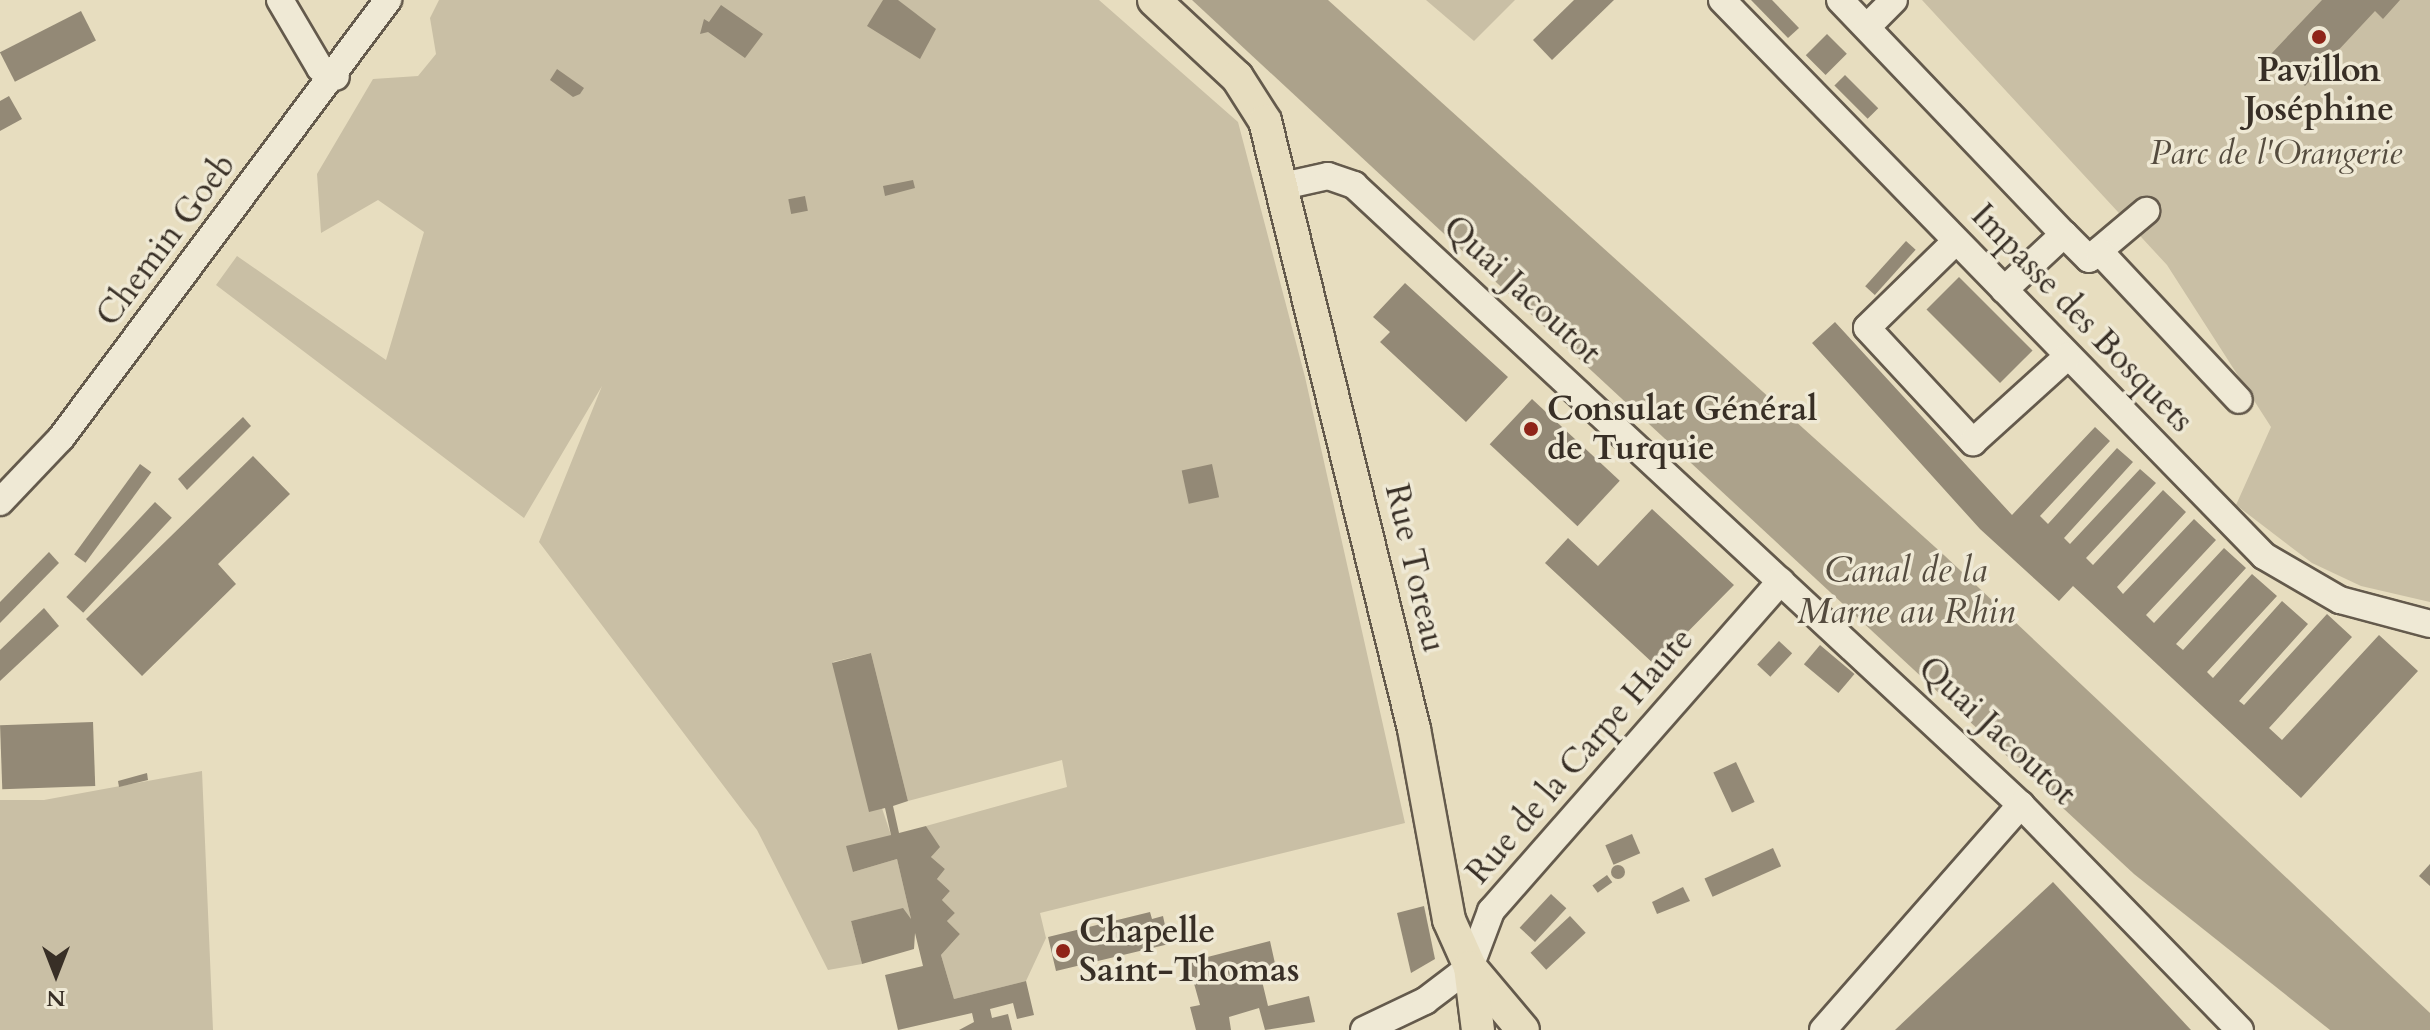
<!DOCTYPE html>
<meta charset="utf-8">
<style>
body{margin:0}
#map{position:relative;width:2430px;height:1030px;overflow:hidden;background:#e7ddbf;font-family:Cardo,serif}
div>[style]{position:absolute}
.green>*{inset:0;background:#c9bfa5}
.water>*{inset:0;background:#aca28b}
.building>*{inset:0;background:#938976;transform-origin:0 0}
.round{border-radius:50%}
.roads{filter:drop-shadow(2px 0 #645a4c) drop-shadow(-2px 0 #645a4c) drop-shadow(0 2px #645a4c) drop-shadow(0 -2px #645a4c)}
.minor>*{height:26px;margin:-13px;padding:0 13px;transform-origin:13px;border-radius:13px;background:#efe9d5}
.major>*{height:32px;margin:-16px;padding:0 16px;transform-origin:16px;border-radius:16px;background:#e7ddbf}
.dots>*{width:22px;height:22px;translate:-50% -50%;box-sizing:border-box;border:4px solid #efe9d5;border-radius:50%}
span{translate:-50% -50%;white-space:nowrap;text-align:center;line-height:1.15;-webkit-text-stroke:7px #efe9d5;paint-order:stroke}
.poi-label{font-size:34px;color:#382f26;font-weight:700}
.left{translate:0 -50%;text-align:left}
.park-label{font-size:34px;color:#554c3f;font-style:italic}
.street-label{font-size:34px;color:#382f26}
.water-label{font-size:36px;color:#554c3f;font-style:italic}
.north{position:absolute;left:16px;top:934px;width:80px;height:80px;-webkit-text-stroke:6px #efe9d5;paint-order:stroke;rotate:180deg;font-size:22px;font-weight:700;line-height:32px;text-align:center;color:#382f26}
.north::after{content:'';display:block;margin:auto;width:28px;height:36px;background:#382f26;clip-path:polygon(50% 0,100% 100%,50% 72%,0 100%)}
</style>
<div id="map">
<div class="green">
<div style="clip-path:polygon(439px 0,1099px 0,1238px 122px,1305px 377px,1405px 823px,1040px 913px,1046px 938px,1026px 981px,954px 999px,941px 955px,960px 934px,947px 921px,955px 913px,942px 900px,950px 891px,937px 879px,945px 869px,931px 857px,939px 847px,926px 826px,1067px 787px,1062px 760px,908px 801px,871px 653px,833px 662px,891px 835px,853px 872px,897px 859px,911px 919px,892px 911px,851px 921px,862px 964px,828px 970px,757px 830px,539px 542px,602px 386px,524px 518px,216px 285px,237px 256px,386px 360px,424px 232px,378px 200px,321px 233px,317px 174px,373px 79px,418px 76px,436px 54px,430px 18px)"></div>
<div style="clip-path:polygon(1426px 0,1515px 0,1474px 41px)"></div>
<div style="clip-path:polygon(1922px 0,2430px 0,2430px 602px,2361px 586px,2312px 563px,2236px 505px,2271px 427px,2167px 265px)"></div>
<div style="clip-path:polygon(202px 771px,213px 1030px,0 1030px,0 800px,44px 800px)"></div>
</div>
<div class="water">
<div style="clip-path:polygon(1192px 0,1328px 0,1945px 556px,2430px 1013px,2430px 1030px,2330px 1030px,2134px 874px)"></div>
</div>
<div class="building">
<div style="clip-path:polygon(883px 0,898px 0,936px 29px,920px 59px,867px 26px)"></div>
<div style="clip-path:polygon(1574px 0,1614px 0,1552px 60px,1533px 40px)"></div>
<div style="clip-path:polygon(1751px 0,1772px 0,1799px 28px,1788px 38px)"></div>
<div style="clip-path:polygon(2322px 0,2400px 0,2383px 19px,2375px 11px,2305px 86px,2271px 54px)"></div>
<div style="clip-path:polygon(721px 5px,763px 34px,745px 58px,708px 32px,700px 34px,704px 19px,709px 22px)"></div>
<div style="left:81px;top:11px;width:33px;height:91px;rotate:63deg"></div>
<div style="left:1827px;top:34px;width:28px;height:30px;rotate:45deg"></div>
<div style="clip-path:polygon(557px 69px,584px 88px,580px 94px,573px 97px,550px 80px)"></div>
<div style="left:1845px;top:75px;width:47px;height:15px;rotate:45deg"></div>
<div style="clip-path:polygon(9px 96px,22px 119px,0 131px,0 101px)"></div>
<div style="clip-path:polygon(913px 180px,915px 188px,885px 196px,883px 186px)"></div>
<div style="left:805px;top:196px;width:15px;height:17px;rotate:79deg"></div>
<div style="left:1906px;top:241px;width:13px;height:61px;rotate:42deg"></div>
<div style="left:1959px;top:277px;width:104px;height:46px;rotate:45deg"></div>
<div style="clip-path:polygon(1405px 283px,1508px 377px,1466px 422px,1380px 342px,1390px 332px,1373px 317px)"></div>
<div style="clip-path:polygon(1835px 322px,2012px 515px,2095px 427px,2110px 441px,2040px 516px,2048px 524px,2117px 448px,2133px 462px,2064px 538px,2070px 544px,2140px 469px,2156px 483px,2086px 558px,2093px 565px,2163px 490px,2186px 512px,2117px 587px,2123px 594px,2194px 519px,2216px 540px,2146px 615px,2154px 623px,2224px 548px,2246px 568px,2176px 644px,2183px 650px,2252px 574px,2277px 596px,2207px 672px,2213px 678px,2282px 601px,2308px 624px,2239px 701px,2244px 705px,2327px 614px,2352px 637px,2269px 728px,2282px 740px,2379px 635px,2418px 671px,2301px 798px,2073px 586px,2059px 601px,1980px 529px,1812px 343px)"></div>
<div style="left:1532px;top:399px;width:120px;height:62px;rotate:43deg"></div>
<div style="clip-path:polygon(243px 417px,251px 426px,187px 490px,178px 479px)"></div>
<div style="clip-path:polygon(253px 456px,290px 494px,218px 564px,236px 584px,142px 676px,86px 619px)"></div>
<div style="left:140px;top:464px;width:14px;height:112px;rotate:36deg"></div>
<div style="left:1212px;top:464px;width:34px;height:31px;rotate:78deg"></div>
<div style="left:155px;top:502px;width:23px;height:130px;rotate:43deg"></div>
<div style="clip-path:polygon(1652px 509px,1734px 585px,1655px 665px,1545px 563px,1568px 538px,1598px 566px)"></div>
<div style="clip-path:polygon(49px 552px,59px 563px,0 623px,0 602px)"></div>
<div style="clip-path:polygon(44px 608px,59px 626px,0 681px,0 650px)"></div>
<div style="left:1779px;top:641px;width:18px;height:32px;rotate:43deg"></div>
<div style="left:1820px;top:645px;width:45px;height:25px;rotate:40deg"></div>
<div style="clip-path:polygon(871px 653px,908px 801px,893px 806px,899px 833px,926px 826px,940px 847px,931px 857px,945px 869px,937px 879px,950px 891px,942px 900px,955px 913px,947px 921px,960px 934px,941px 955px,954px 999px,1026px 981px,1034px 1015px,1017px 1019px,1013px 1003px,990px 1009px,992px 1018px,1008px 1014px,1012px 1030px,959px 1030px,974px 1022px,972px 1013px,898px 1030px,885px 975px,923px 966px,915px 933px,914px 949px,862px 964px,851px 921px,903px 908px,911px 919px,897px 859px,853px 872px,846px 846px,891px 835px,885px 808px,869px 812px,832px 663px)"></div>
<div style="left:93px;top:722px;width:64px;height:93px;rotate:88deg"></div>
<div style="left:1736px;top:762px;width:44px;height:25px;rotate:65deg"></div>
<div style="clip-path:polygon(147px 773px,148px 780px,119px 787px,118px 781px)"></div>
<div style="left:1632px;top:834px;width:21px;height:29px;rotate:67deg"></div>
<div style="left:1773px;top:848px;width:20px;height:75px;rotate:66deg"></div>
<div style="clip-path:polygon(2430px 864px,2430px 886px,2419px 876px)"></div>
<div class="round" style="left:1611px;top:865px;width:14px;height:14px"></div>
<div style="left:1607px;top:875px;width:9px;height:18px;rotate:54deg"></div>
<div style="clip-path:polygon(2053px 882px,2191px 1030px,1895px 1030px,1932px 995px)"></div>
<div style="clip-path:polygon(1683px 887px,1690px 901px,1657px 914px,1652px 902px)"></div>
<div style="left:1551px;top:894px;width:21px;height:46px;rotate:43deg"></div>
<div style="clip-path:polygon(1424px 906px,1435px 959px,1411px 973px,1397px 913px)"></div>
<div style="clip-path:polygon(1150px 912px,1152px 919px,1163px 916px,1169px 944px,1056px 971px,1048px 937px)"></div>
<div style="left:1570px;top:916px;width:23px;height:54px;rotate:47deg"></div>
<div style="clip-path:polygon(1270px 941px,1278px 977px,1262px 981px,1268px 1006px,1309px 996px,1315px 1022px,1265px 1030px,1259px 1008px,1229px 1017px,1231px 1030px,1196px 1030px,1190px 1007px,1200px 1005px,1188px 962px)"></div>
</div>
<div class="roads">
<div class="minor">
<div style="left:280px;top:0;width:79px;rotate:59.5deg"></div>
<div style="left:320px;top:68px;width:18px;rotate:29deg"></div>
<div style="left:1722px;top:0;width:776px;rotate:45.73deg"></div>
<div style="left:2264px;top:556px;width:88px;rotate:30.1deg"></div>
<div style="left:2340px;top:600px;width:93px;rotate:14.9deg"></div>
<div style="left:1840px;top:0;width:324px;rotate:46.3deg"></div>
<div style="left:2064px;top:234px;width:82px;rotate:137deg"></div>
<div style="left:1867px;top:27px;width:38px;rotate:-45deg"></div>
<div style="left:1283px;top:186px;width:46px;rotate:-12.5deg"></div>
<div style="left:1328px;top:176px;width:28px;rotate:19deg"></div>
<div style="left:1354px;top:185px;width:911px;rotate:42.91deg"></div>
<div style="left:2021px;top:805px;width:314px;rotate:45.8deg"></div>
<div style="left:2064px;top:234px;width:35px;rotate:45deg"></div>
<div style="left:2089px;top:259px;width:75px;rotate:-40.1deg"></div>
<div style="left:1956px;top:241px;width:124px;rotate:135.7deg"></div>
<div style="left:1867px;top:328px;width:156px;rotate:47.1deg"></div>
<div style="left:1973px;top:442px;width:128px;rotate:-42.2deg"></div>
<div style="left:2099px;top:251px;width:204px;rotate:46.8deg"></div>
<div style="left:0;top:502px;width:88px;rotate:-46.4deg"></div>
<div style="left:61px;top:438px;width:547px;rotate:-53.26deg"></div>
<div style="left:1364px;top:1030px;width:68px;rotate:-25.4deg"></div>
<div style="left:1425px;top:1001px;width:56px;rotate:-37.1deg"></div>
<div style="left:1470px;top:967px;width:60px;rotate:-69.4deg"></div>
<div style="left:1491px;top:911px;width:439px;rotate:-48.7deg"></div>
<div style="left:1823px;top:1030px;width:300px;rotate:-48.7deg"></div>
</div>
<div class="major">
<div style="left:1154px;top:0;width:113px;rotate:42.9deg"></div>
<div style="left:1237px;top:77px;width:52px;rotate:57.5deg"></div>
<div style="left:1265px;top:121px;width:626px;rotate:76.23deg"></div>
<div style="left:1414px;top:729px;width:194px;rotate:79.6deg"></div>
<div style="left:1449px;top:920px;width:51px;rotate:65.9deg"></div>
<div style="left:1470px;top:967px;width:82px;rotate:49.9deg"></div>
<div style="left:1470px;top:967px;width:64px;rotate:82.8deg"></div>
</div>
</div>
<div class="dots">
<div style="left:2319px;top:37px;background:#8f2418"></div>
<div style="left:1531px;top:429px;background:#8f2418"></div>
<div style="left:1063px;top:951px;background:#8f2418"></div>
</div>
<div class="poi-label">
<span style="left:2319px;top:90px">Pavillon<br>Joséphine</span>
<span class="left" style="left:1547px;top:429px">Consulat Général<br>de Turquie</span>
<span class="left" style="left:1079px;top:951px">Chapelle<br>Saint-Thomas</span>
</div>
<div class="park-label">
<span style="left:2276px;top:154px">Parc de l'Orangerie</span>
</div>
<div class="street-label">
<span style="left:166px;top:240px;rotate:-53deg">Chemin Goeb</span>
<span style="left:1522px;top:290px;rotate:43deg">Quai Jacoutot</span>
<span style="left:2082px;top:318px;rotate:46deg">Impasse des Bosquets</span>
<span style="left:1415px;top:568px;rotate:77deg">Rue Toreau</span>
<span style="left:1997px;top:731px;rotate:43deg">Quai Jacoutot</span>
<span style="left:1580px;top:756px;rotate:-49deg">Rue de la Carpe Haute</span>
</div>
<div class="water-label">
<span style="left:1906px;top:591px">Canal de la<br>Marne au Rhin</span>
</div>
<div class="north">N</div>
</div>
